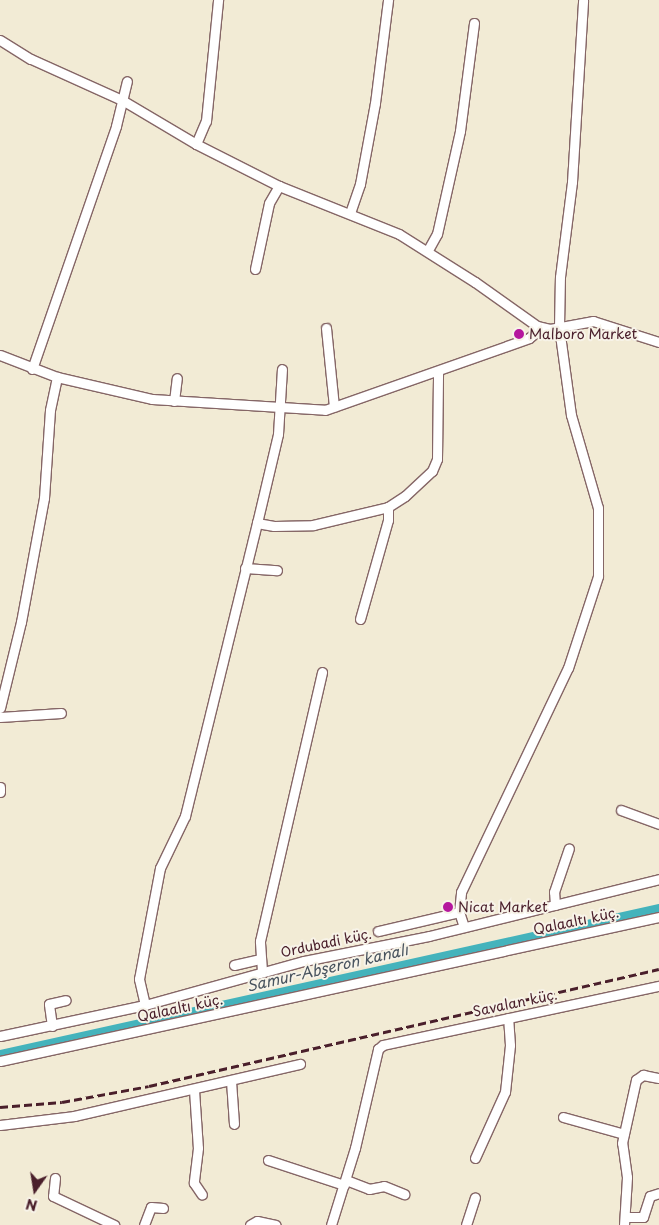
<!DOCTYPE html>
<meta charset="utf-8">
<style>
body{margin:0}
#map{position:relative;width:659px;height:1225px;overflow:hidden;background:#f2ebd5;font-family:"Playpen Sans",sans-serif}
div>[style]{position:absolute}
.canal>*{height:9px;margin:-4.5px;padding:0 4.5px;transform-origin:4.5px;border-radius:4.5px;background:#44b3bc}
.roads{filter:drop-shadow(1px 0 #856666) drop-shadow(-1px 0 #856666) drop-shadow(0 1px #856666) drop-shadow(0 -1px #856666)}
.minor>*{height:9px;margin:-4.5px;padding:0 4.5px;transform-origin:4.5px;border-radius:4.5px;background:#fff}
.rail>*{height:2.5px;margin-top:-1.25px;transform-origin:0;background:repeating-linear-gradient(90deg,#4a1f2b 0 8px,transparent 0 12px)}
.dots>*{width:14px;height:14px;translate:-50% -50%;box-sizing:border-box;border:2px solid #f7f3e8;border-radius:50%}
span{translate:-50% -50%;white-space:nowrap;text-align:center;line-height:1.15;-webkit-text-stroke:4px #f7f3e8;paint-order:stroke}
.poi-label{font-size:14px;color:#4a1f2b}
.left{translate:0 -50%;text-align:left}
.street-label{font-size:14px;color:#4a1f2b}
.water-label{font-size:15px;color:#48535e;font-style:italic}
.north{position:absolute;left:10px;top:1165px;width:50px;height:50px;-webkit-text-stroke:4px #f7f3e8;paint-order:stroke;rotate:193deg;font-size:14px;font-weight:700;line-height:20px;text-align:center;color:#4a1f2b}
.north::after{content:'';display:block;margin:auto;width:18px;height:22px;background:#4a1f2b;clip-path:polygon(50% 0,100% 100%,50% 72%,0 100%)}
</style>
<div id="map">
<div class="canal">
<div style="left:0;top:1054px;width:675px;rotate:-12.49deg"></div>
</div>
<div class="roads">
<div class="minor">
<div style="left:0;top:40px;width:36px;rotate:32deg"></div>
<div style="left:31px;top:59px;width:100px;rotate:24.3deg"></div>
<div style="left:122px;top:100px;width:86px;rotate:30.7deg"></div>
<div style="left:196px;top:144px;width:93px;rotate:26.8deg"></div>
<div style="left:279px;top:186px;width:129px;rotate:21.8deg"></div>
<div style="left:399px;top:234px;width:90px;rotate:32.3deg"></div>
<div style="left:475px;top:282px;width:76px;rotate:35.4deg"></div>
<div style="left:537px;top:326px;width:13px;rotate:13deg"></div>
<div style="left:550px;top:329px;width:44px;rotate:-10.5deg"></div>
<div style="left:593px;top:321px;width:69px;rotate:17.7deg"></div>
<div style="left:196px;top:144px;width:25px;rotate:-67deg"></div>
<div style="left:206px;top:121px;width:122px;rotate:-84.3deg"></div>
<div style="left:350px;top:213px;width:31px;rotate:-71deg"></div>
<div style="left:360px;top:184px;width:82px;rotate:-79.5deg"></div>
<div style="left:375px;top:103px;width:104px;rotate:-82.8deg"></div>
<div style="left:428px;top:250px;width:18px;rotate:-61deg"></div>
<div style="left:437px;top:234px;width:106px;rotate:-77.4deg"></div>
<div style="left:460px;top:131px;width:109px;rotate:-82.6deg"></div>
<div style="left:255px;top:269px;width:67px;rotate:-78deg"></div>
<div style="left:269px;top:203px;width:20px;rotate:-60deg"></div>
<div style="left:326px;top:328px;width:79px;rotate:84.2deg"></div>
<div style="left:0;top:355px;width:61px;rotate:21.1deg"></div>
<div style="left:57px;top:377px;width:98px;rotate:13deg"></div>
<div style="left:152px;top:399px;width:173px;rotate:3.6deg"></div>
<div style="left:325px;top:410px;width:216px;rotate:-19.4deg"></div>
<div style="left:529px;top:338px;width:16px;rotate:-40deg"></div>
<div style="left:32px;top:369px;width:257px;rotate:-70.9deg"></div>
<div style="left:116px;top:126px;width:46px;rotate:-76.3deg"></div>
<div style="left:174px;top:401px;width:23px;rotate:-83deg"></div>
<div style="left:257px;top:523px;width:17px;rotate:10deg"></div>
<div style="left:274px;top:526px;width:39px;rotate:-1deg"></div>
<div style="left:313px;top:525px;width:77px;rotate:-13.5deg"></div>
<div style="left:388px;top:507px;width:20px;rotate:-33deg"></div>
<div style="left:405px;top:496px;width:37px;rotate:-43deg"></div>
<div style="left:432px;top:471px;width:13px;rotate:-67deg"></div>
<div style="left:437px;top:459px;width:87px;rotate:-89.3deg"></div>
<div style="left:245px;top:568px;width:32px;rotate:4deg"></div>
<div style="left:360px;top:619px;width:103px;rotate:-74.2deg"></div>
<div style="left:388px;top:520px;width:13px;rotate:-90deg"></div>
<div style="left:0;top:708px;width:89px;rotate:-76.3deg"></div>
<div style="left:21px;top:622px;width:126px;rotate:-79.5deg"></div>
<div style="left:44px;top:498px;width:88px;rotate:-86.1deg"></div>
<div style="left:50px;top:410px;width:34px;rotate:-78deg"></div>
<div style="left:0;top:717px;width:61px;rotate:-3.8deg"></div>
<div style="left:0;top:787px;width:5px;rotate:90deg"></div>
<div style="left:621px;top:810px;width:40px;rotate:20.2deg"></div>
<div style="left:555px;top:905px;width:13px;rotate:-94deg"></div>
<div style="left:554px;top:892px;width:46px;rotate:-71.2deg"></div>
<div style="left:464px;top:927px;width:16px;rotate:-108deg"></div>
<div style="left:459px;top:912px;width:20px;rotate:-84deg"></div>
<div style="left:461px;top:892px;width:248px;rotate:-64.5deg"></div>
<div style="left:568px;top:668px;width:97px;rotate:-71.9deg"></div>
<div style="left:598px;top:576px;width:68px;rotate:-90deg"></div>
<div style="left:598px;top:508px;width:97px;rotate:-106.2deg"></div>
<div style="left:571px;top:415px;width:89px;rotate:-97.8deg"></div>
<div style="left:559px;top:327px;width:50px;rotate:-88.9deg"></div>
<div style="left:560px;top:277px;width:96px;rotate:-82.8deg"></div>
<div style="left:572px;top:182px;width:182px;rotate:-86.5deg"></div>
<div style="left:378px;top:931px;width:83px;rotate:-13.2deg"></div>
<div style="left:234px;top:965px;width:26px;rotate:-13deg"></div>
<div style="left:262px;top:971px;width:30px;rotate:-94deg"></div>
<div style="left:260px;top:941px;width:276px;rotate:-77deg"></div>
<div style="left:145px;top:1005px;width:27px;rotate:-103deg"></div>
<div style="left:139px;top:979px;width:113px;rotate:-79.3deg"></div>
<div style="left:160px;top:868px;width:58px;rotate:-64.3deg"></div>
<div style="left:185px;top:816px;width:302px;rotate:-76.2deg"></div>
<div style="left:257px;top:523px;width:91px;rotate:-76.7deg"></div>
<div style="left:278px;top:434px;width:65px;rotate:-86.5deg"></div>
<div style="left:52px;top:1026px;width:22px;rotate:-98deg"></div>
<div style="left:49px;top:1004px;width:17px;rotate:-13deg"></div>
<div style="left:0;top:1036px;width:148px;rotate:-12.1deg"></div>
<div style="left:145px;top:1005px;width:165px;rotate:-15.5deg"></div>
<div style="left:304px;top:961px;width:127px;rotate:-11.3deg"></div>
<div style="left:429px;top:936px;width:237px;rotate:-13.9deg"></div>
<div style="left:0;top:1061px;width:675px;rotate:-12.33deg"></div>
<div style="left:231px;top:1081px;width:43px;rotate:86deg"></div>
<div style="left:194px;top:1090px;width:58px;rotate:86.1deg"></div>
<div style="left:198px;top:1148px;width:35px;rotate:97deg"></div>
<div style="left:194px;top:1183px;width:14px;rotate:56deg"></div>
<div style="left:563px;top:1117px;width:63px;rotate:15.6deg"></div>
<div style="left:0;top:1125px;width:75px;rotate:-6.9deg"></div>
<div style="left:74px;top:1116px;width:232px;rotate:-13deg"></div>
<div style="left:475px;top:1158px;width:72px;rotate:-65.6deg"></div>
<div style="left:505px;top:1092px;width:47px;rotate:-83.9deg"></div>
<div style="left:510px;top:1045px;width:27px;rotate:-94deg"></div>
<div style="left:268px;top:1160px;width:80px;rotate:18.2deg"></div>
<div style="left:55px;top:1178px;width:18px;rotate:96deg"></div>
<div style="left:53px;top:1196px;width:68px;rotate:25.4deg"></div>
<div style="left:346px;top:1180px;width:25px;rotate:21deg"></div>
<div style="left:369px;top:1189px;width:15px;rotate:-11deg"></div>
<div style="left:384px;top:1186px;width:22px;rotate:22deg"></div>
<div style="left:625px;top:1217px;width:18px"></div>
<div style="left:643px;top:1217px;width:22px;rotate:-72deg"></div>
<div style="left:650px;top:1196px;width:9px;rotate:-18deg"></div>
<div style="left:144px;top:1225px;width:19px;rotate:-69deg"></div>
<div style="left:151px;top:1207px;width:12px;rotate:5deg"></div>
<div style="left:250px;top:1225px;width:8px;rotate:-30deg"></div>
<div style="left:257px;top:1221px;width:19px;rotate:12deg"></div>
<div style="left:331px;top:1225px;width:81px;rotate:-72.7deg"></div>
<div style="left:355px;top:1148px;width:102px;rotate:-76.9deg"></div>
<div style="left:378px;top:1049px;width:6px;rotate:-39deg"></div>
<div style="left:383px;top:1045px;width:282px;rotate:-12.1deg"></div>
<div style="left:466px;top:1225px;width:29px;rotate:-72deg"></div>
<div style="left:624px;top:1225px;width:48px;rotate:-86.4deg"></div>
<div style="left:627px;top:1177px;width:34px;rotate:-98deg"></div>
<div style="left:622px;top:1143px;width:65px;rotate:-77.5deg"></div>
<div style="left:636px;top:1080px;width:9px;rotate:-36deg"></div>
<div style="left:643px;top:1075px;width:16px;rotate:11deg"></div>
</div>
</div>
<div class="rail">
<div style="left:0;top:1107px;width:62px;rotate:-4.6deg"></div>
<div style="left:62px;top:1102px;width:88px;rotate:-10.4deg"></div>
<div style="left:149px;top:1086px;width:523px;rotate:-12.92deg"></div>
</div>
<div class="dots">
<div style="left:519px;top:334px;background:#b5179e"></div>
<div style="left:448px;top:907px;background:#b5179e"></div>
</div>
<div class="poi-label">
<span class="left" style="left:529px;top:334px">Malboro Market</span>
<span class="left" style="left:458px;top:907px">Nicat Market</span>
</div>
<div class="street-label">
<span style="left:576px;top:921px;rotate:-12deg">Qalaaltı küç.</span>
<span style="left:326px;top:943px;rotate:-12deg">Ordubadi küç.</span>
<span style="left:515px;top:1003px;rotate:-12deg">Savalan küç.</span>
<span style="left:180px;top:1008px;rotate:-12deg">Qalaaltı küç.</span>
</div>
<div class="water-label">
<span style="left:327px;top:967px;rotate:-13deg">Samur-Abşeron kanalı</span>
</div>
<div class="north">N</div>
</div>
